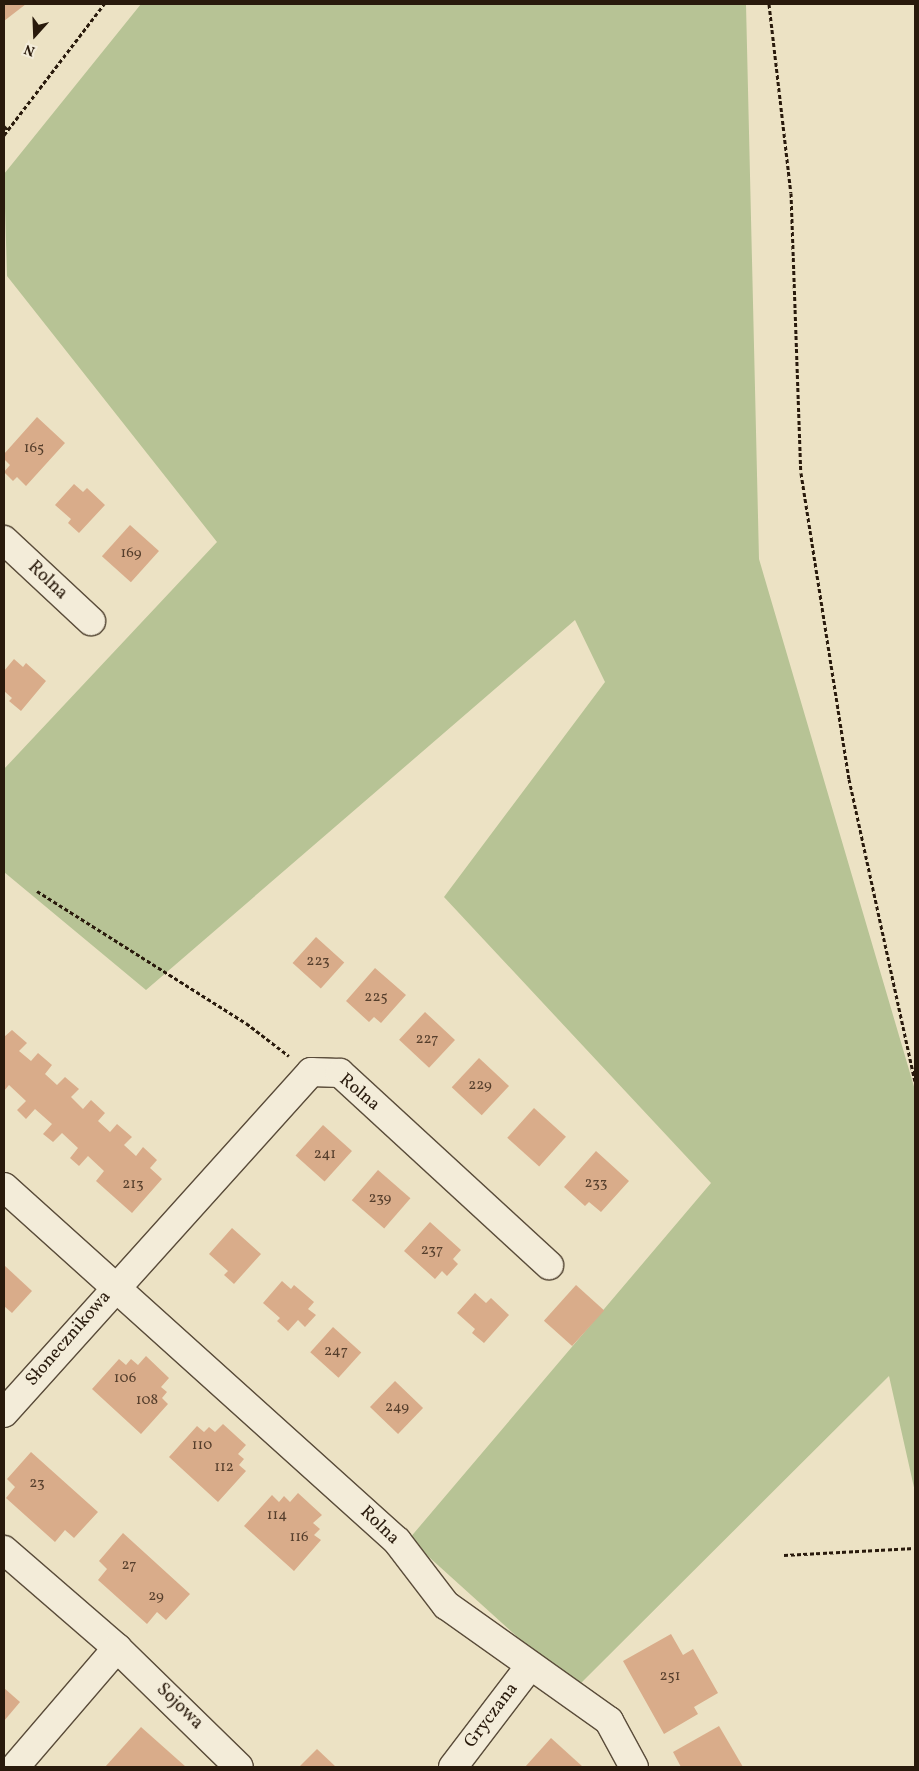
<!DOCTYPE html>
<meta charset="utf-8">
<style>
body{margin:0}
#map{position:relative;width:919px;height:1771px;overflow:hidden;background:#ece2c4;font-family:Vollkorn,serif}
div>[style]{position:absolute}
.green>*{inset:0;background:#b7c395}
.building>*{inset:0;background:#d9ac8a;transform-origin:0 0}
.path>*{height:3px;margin-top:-1.5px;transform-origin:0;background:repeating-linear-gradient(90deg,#291a0c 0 4px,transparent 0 6.5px)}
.roads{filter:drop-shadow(1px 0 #5a4c3a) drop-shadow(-1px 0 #5a4c3a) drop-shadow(0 1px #5a4c3a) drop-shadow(0 -1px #5a4c3a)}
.minor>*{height:28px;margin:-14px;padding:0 14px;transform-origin:14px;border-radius:14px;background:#f3ecd9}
span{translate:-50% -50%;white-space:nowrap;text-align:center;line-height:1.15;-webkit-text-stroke:4px #f3ecd9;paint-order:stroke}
.number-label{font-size:15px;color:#553e2c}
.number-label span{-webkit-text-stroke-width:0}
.street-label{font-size:18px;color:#291a0c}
.frame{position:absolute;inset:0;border:5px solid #291a0c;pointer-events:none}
.north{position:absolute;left:10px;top:10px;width:50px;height:50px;-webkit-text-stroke:4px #f3ecd9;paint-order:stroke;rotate:200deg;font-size:14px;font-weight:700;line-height:20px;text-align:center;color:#291a0c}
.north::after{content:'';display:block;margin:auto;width:18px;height:22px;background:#291a0c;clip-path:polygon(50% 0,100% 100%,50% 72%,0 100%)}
</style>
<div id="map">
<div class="green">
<div style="clip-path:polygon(141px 4px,746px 4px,759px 559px,915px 1090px,915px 1492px,889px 1376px,575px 1689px,409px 1539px,711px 1183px,444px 897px,605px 682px,575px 620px,146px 990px,4px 872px,4px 769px,217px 542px,7px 276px,4px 174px)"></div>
</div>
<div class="building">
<div style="clip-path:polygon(4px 4px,26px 4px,4px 21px)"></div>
<div style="clip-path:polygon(37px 417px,65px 443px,26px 486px,17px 477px,13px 481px,4px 472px,10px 465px,4px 459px,4px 454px)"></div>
<div style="clip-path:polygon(74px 484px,83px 492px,87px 488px,105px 505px,79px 533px,68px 523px,71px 519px,55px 505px)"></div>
<div style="left:130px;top:525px;width:39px;height:42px;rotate:42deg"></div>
<div style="clip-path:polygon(14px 659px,23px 667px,26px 663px,46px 681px,21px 711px,9px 701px,12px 698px,4px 691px,4px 671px)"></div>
<div style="left:316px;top:937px;width:38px;height:35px;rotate:42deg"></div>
<div style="clip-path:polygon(375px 968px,406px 995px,381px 1023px,374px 1017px,369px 1022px,346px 1001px)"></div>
<div style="left:425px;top:1012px;width:41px;height:38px;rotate:43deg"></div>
<div style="clip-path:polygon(12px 1030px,27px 1043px,19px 1051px,31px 1061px,38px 1053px,52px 1065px,45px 1074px,57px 1085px,65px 1077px,79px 1089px,71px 1097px,83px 1109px,91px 1100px,105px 1113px,98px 1121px,110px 1132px,117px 1124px,132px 1137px,124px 1145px,136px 1156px,143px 1147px,157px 1160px,150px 1168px,162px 1179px,132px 1213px,96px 1181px,104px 1171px,88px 1156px,79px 1166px,70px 1158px,78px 1148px,62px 1133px,53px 1142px,43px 1134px,52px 1124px,35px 1109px,26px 1119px,17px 1110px,26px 1101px,9px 1085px,4px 1091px,4px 1037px)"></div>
<div style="left:479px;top:1058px;width:41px;height:40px;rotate:43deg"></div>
<div style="left:534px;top:1108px;width:43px;height:40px;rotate:42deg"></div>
<div style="left:323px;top:1125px;width:39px;height:41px;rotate:42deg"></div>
<div style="clip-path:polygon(596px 1151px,629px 1181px,601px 1212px,589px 1202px,585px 1206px,564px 1187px)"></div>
<div style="left:378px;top:1170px;width:43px;height:40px;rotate:41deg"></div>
<div style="clip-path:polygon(430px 1222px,461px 1250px,453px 1259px,458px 1264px,447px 1276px,442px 1271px,435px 1279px,404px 1251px)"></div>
<div style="clip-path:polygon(232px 1228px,261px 1254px,234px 1284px,224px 1275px,228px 1271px,209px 1254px)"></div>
<div style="clip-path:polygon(4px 1265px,32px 1291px,12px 1313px,4px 1306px)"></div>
<div style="clip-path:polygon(282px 1281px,291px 1289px,294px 1285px,314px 1302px,308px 1309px,316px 1315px,305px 1327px,298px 1320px,288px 1331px,277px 1321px,280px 1318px,263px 1303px)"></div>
<div style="left:576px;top:1285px;width:38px;height:48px;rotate:42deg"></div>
<div style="clip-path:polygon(475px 1293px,486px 1303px,491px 1298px,509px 1315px,484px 1343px,472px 1333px,475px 1329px,457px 1313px)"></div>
<div style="left:333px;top:1327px;width:38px;height:34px;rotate:42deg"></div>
<div style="clip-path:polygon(146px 1356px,169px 1378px,161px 1387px,167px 1392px,162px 1398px,168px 1404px,141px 1434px,92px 1389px,119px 1359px,126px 1365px,131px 1359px,138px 1365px)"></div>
<div style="left:395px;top:1381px;width:39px;height:36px;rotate:44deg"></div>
<div style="clip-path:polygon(223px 1424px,246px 1445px,238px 1454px,244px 1459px,239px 1465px,246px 1471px,218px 1502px,169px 1457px,197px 1426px,204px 1432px,209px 1427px,215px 1432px)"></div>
<div style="clip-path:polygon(31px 1452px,98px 1512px,74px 1538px,65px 1530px,55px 1542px,6px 1498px,15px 1487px,7px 1479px)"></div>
<div style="clip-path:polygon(298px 1493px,322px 1515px,313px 1523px,320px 1529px,314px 1535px,321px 1540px,294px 1571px,244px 1526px,272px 1495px,279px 1502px,284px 1496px,290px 1502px)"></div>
<div style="clip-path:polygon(123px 1533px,190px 1594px,166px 1620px,157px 1612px,147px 1624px,98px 1580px,107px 1569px,99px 1561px)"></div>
<div style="clip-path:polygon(671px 1634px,683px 1655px,693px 1649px,718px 1693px,694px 1707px,698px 1714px,664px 1734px,623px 1661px)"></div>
<div style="clip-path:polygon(4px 1688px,20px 1702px,4px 1721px)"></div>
<div style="clip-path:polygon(719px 1726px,743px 1767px,681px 1767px,673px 1752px)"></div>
<div style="clip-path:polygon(141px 1727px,186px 1767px,105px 1767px)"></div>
<div style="clip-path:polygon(551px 1738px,583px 1767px,525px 1767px)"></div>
<div style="clip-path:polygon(317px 1749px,336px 1767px,299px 1767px)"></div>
</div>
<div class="path">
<div style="left:769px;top:4px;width:190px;rotate:83.4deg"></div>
<div style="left:791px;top:193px;width:280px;rotate:88deg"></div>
<div style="left:801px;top:473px;width:310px;rotate:81.1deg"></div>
<div style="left:849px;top:779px;width:309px;rotate:77.7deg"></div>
<div style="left:4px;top:126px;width:6px;rotate:45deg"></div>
<div style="left:4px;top:135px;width:165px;rotate:-52.6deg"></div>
<div style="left:37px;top:891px;width:247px;rotate:32.3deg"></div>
<div style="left:246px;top:1023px;width:54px;rotate:37.5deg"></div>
<div style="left:784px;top:1555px;width:131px;rotate:-3.1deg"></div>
</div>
<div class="roads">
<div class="minor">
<div style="left:4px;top:540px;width:119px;rotate:43deg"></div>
<div style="left:4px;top:1187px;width:529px;rotate:42.01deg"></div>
<div style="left:397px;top:1541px;width:81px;rotate:52.6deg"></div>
<div style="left:446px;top:1605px;width:200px;rotate:35.4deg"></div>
<div style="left:609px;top:1721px;width:52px;rotate:61.5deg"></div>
<div style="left:4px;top:1413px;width:459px;rotate:-48deg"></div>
<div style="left:311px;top:1072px;width:29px;rotate:2deg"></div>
<div style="left:340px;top:1073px;width:284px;rotate:42.6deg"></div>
<div style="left:4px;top:1550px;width:150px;rotate:40.9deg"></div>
<div style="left:117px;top:1648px;width:170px;rotate:44.3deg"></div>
<div style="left:15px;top:1767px;width:157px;rotate:-49.4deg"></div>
<div style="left:453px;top:1767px;width:127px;rotate:-52.7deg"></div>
</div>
</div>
<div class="number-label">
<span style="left:34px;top:449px">165</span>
<span style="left:131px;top:554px">169</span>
<span style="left:318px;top:962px">223</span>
<span style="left:376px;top:998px">225</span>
<span style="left:427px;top:1040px">227</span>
<span style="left:480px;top:1086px">229</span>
<span style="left:325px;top:1155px">241</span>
<span style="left:596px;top:1184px">233</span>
<span style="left:133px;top:1185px">213</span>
<span style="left:380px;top:1199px">239</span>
<span style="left:432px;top:1251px">237</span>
<span style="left:336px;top:1352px">247</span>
<span style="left:125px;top:1379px">106</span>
<span style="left:147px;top:1401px">108</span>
<span style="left:397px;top:1408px">249</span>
<span style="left:202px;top:1446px">110</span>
<span style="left:224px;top:1468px">112</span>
<span style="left:37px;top:1484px">23</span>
<span style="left:277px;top:1516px">114</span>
<span style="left:299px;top:1538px">116</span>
<span style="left:129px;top:1566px">27</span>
<span style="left:156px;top:1597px">29</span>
<span style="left:670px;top:1677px">251</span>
</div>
<div class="street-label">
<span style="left:47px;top:581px;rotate:43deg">Rolna</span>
<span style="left:359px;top:1093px;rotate:40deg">Rolna</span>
<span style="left:69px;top:1339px;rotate:-49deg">Słonecznikowa</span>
<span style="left:379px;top:1526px;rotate:44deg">Rolna</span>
<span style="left:179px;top:1707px;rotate:44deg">Sojowa</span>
<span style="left:492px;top:1716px;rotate:-53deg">Gryczana</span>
</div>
<div class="frame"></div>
<div class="north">N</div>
</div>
